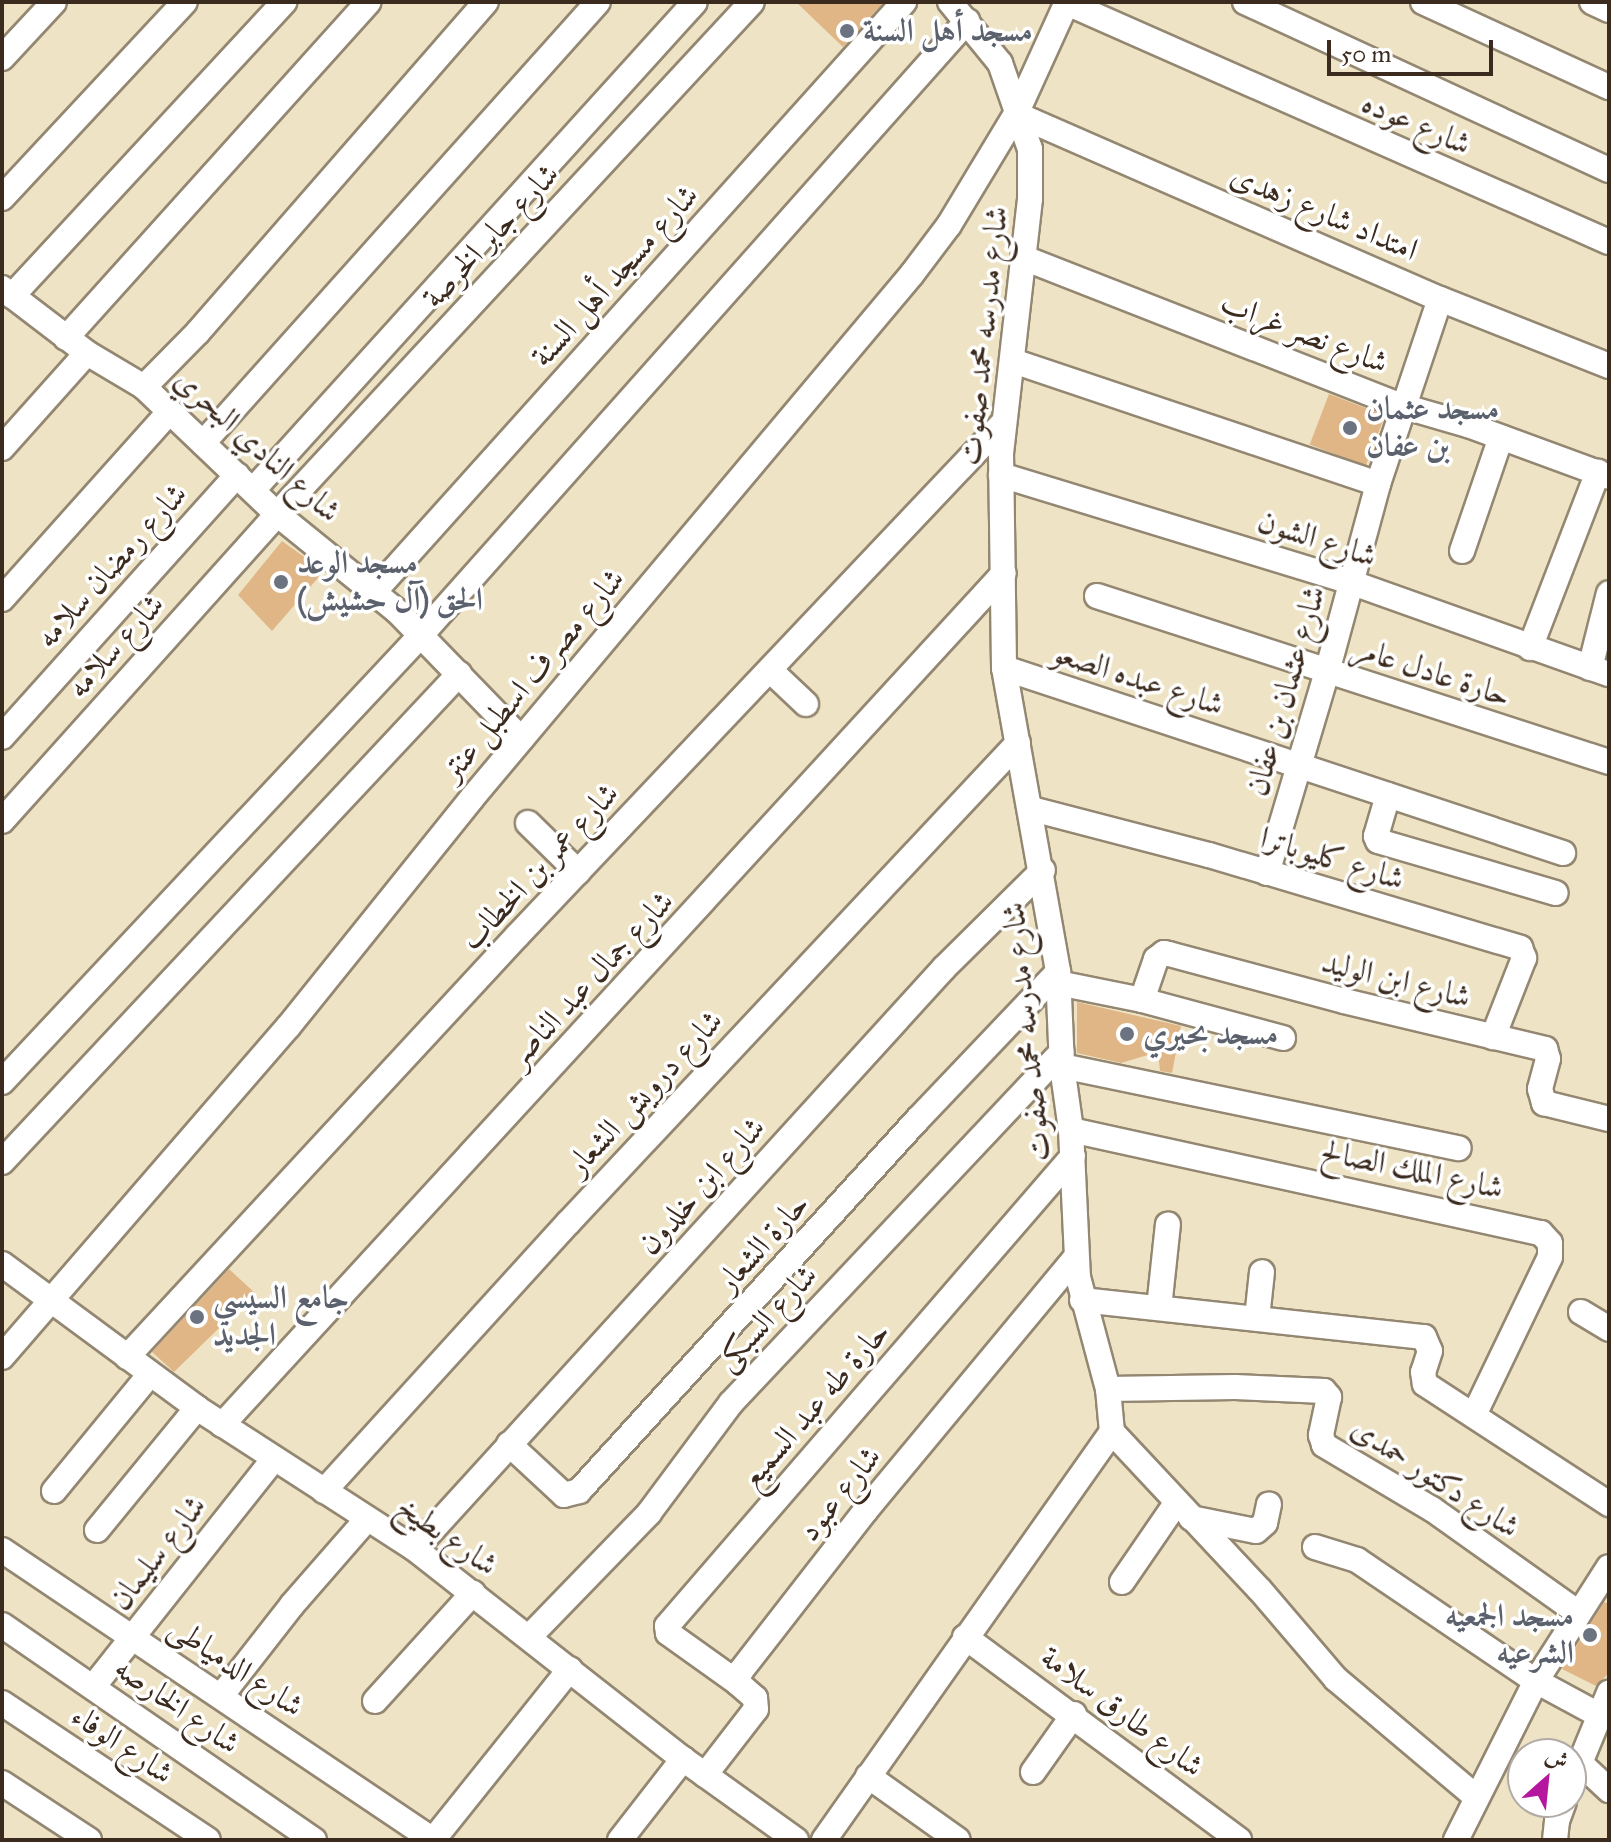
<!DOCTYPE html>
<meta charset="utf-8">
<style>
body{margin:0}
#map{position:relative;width:1611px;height:1842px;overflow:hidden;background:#eee4c5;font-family:"IM FELL Great Primer",Amiri,serif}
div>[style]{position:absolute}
.building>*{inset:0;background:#e1b687;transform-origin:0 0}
.roads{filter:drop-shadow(2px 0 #948772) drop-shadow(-2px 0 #948772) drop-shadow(0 2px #948772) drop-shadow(0 -2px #948772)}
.minor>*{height:24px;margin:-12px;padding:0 12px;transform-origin:12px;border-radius:12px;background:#fff}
.dots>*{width:22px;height:22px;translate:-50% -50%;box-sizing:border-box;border:4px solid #fff;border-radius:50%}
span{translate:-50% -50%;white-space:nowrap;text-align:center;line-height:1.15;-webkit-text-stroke:7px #fff;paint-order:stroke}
.worship-label{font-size:32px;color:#5b616d;font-weight:700}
.left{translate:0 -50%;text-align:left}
.right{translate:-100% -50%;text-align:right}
.street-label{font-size:32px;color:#3b2a1e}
.frame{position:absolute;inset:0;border:4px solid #3b2a1e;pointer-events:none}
.north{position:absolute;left:1507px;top:1738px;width:80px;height:80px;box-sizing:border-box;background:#fff;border:2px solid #b1aaa5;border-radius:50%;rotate:27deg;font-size:22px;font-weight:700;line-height:32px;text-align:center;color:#3b2a1e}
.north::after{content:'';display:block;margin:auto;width:28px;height:36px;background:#b5179e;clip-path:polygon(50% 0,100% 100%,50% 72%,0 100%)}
.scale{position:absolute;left:1327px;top:40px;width:166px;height:36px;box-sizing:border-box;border:4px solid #3b2a1e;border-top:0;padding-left:10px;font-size:24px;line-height:28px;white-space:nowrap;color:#3b2a1e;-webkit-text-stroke:6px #fff;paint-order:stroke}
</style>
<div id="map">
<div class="building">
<div style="clip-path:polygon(796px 2px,884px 2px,843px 47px)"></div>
<div style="left:1329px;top:394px;width:60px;height:54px;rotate:21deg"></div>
<div style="clip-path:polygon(282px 541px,324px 571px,272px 631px,238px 595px)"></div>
<div style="clip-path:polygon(1077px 1002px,1181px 1026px,1172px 1073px,1160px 1071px,1158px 1052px,1121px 1063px,1077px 1053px)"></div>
<div style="clip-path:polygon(229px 1269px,255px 1293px,174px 1372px,152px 1352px)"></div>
<div style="clip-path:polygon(1604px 1602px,1609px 1604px,1609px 1673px,1596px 1686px,1562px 1669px)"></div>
</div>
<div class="roads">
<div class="minor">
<div style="left:950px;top:2px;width:79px;rotate:50.7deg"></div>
<div style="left:1000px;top:63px;width:91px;rotate:70.8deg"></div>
<div style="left:1030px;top:149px;width:50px;rotate:90deg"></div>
<div style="left:1030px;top:199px;width:255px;rotate:96.5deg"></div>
<div style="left:1001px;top:452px;width:216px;rotate:89.2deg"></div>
<div style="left:1004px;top:668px;width:309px;rotate:79.9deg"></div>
<div style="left:1058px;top:972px;width:94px;rotate:87.6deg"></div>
<div style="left:1062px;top:1066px;width:65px;rotate:82deg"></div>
<div style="left:1071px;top:1130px;width:147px;rotate:87.3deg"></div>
<div style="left:1078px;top:1277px;width:116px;rotate:75deg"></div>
<div style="left:1108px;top:1389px;width:43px;rotate:84.7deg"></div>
<div style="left:1112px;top:1432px;width:216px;rotate:46.9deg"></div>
<div style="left:1260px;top:1590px;width:117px;rotate:49.5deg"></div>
<div style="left:1336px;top:1679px;width:182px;rotate:40.1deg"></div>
<div style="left:1245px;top:2px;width:401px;rotate:24.8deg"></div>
<div style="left:1423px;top:2px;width:205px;rotate:24.6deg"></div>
<div style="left:1592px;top:2px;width:19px;rotate:25deg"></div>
<div style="left:1067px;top:3px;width:592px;rotate:23.8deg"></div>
<div style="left:2px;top:58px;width:76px;rotate:-47.1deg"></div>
<div style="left:1016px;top:114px;width:463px;rotate:23.6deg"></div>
<div style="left:1440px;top:299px;width:182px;rotate:21.6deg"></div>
<div style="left:2px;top:198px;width:268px;rotate:-47deg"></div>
<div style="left:1024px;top:258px;width:406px;rotate:21.4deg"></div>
<div style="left:1402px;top:406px;width:69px;rotate:16.1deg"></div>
<div style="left:1468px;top:425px;width:150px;rotate:20.2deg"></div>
<div style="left:2px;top:288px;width:107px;rotate:37.4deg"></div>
<div style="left:87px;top:353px;width:66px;rotate:30.8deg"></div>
<div style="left:144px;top:387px;width:184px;rotate:43.7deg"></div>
<div style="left:277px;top:514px;width:156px;rotate:39deg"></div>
<div style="left:398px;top:612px;width:177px;rotate:45.9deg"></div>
<div style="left:12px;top:296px;width:401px;rotate:-47.2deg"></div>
<div style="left:66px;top:338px;width:452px;rotate:-48deg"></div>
<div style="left:1013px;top:361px;width:385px;rotate:18.6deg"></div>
<div style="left:144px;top:387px;width:77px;rotate:-45.5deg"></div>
<div style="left:198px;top:332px;width:438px;rotate:-48.9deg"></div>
<div style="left:203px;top:443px;width:592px;rotate:-48.15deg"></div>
<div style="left:2px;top:448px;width:127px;rotate:-48.2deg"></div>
<div style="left:1001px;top:475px;width:365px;rotate:17deg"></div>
<div style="left:1350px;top:582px;width:275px;rotate:19.6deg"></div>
<div style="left:253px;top:490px;width:658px;rotate:-47.83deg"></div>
<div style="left:1462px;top:551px;width:120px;rotate:-71.1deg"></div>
<div style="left:373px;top:593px;width:795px;rotate:-48.06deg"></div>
<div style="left:1097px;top:596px;width:538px;rotate:17.96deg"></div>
<div style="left:2px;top:599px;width:252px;rotate:-48.2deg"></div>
<div style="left:1530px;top:648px;width:189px;rotate:-68.9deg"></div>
<div style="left:1004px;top:668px;width:589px;rotate:18.31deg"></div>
<div style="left:1590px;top:668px;width:77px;rotate:-75.8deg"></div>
<div style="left:771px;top:671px;width:48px;rotate:43.3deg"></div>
<div style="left:2px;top:737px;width:352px;rotate:-48.1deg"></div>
<div style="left:1388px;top:795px;width:43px;rotate:106.3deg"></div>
<div style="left:1376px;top:836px;width:5px;rotate:68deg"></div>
<div style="left:1378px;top:841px;width:185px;rotate:16.3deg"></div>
<div style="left:1032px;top:809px;width:183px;rotate:14.6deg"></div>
<div style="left:1209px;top:855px;width:325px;rotate:16.6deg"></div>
<div style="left:1520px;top:948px;width:11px;rotate:68deg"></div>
<div style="left:1524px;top:958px;width:85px;rotate:111.4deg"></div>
<div style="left:2px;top:821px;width:412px;rotate:-48.1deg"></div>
<div style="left:277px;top:514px;width:698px;rotate:-47.15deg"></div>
<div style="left:528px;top:823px;width:70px;rotate:44.4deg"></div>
<div style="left:1267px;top:873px;width:210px;rotate:-73.4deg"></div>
<div style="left:1327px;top:672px;width:195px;rotate:-74.8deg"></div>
<div style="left:1378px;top:484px;width:195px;rotate:-71.5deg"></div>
<div style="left:1058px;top:983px;width:86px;rotate:11.4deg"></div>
<div style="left:1142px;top:1000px;width:146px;rotate:15.1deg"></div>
<div style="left:1142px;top:1000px;width:43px;rotate:-71.1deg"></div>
<div style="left:1156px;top:959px;width:10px;rotate:-37deg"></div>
<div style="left:1164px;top:953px;width:5px;rotate:11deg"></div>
<div style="left:1169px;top:954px;width:181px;rotate:15deg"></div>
<div style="left:1344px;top:1001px;width:207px;rotate:13.4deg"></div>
<div style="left:1545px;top:1049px;width:10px;rotate:73deg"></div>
<div style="left:1548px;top:1059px;width:31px;rotate:105deg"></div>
<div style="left:1540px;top:1089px;width:15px;rotate:74deg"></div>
<div style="left:1544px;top:1103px;width:67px;rotate:13.8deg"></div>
<div style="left:1062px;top:1066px;width:405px;rotate:11.7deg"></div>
<div style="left:2px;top:1082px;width:613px;rotate:-46.85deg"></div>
<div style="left:421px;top:635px;width:822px;rotate:-48.35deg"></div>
<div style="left:1071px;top:1130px;width:481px;rotate:12.4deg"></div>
<div style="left:1541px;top:1233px;width:13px;rotate:48deg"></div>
<div style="left:1550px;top:1243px;width:14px;rotate:90deg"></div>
<div style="left:1550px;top:1257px;width:175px;rotate:115.7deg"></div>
<div style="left:2px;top:1162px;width:669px;rotate:-46.88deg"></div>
<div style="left:2px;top:1264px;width:242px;rotate:36.4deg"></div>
<div style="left:197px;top:1408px;width:260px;rotate:32.9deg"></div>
<div style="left:415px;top:1549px;width:340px;rotate:38.1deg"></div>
<div style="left:683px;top:1759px;width:139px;rotate:35.6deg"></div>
<div style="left:1082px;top:1300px;width:344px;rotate:6.2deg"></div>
<div style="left:1424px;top:1337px;width:15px;rotate:67deg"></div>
<div style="left:1430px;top:1351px;width:22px;rotate:108deg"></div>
<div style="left:1423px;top:1372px;width:12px;rotate:81deg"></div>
<div style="left:1425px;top:1384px;width:220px;rotate:33.1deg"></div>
<div style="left:1159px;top:1308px;width:84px;rotate:-83.9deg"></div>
<div style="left:1581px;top:1312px;width:33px;rotate:31deg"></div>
<div style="left:1257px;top:1318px;width:46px;rotate:-83.8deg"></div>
<div style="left:2px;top:1357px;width:437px;rotate:-49.1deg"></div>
<div style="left:288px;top:1027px;width:294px;rotate:-51.2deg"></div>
<div style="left:472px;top:798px;width:684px;rotate:-49.98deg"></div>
<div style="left:912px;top:274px;width:61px;rotate:-52.9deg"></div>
<div style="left:949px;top:225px;width:130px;rotate:-58.9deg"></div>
<div style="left:1016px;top:114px;width:123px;rotate:-65.5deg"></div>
<div style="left:127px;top:1357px;width:574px;rotate:-47.19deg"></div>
<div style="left:517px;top:936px;width:707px;rotate:-46.55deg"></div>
<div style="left:1108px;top:1389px;width:127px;rotate:-0.9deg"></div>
<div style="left:1235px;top:1387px;width:89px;rotate:2.6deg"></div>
<div style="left:1324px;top:1391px;width:8px;rotate:50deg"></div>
<div style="left:1329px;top:1397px;width:39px;rotate:102deg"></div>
<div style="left:1321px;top:1435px;width:10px;rotate:73deg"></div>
<div style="left:1324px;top:1445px;width:126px;rotate:30.7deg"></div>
<div style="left:1432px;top:1509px;width:178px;rotate:35.4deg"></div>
<div style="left:222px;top:1425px;width:1156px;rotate:-47.45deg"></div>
<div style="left:509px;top:1444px;width:75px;rotate:42.8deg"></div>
<div style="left:564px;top:1495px;width:16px;rotate:-15deg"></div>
<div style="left:579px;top:1491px;width:503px;rotate:-47.66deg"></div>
<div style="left:918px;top:1119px;width:203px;rotate:-46.4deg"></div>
<div style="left:54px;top:1491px;width:151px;rotate:-50.6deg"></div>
<div style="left:324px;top:1491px;width:362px;rotate:-47.7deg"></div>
<div style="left:568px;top:1223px;width:658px;rotate:-46.85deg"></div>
<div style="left:1191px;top:1518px;width:66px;rotate:11.3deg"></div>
<div style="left:1256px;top:1531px;width:12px;rotate:-42deg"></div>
<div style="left:1265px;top:1523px;width:19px;rotate:-78deg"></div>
<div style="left:97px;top:1530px;width:158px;rotate:-50.7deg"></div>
<div style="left:1315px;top:1547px;width:44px;rotate:17.2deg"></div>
<div style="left:1357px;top:1560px;width:216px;rotate:34.1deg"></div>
<div style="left:1536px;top:1681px;width:72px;rotate:28.4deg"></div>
<div style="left:415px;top:1549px;width:786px;rotate:-47.68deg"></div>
<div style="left:944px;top:968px;width:139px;rotate:-44.7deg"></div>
<div style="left:2px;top:1550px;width:519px;rotate:33.93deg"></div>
<div style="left:433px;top:1840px;width:219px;rotate:-51.3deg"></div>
<div style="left:1122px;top:1582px;width:97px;rotate:-55.5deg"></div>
<div style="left:2px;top:1625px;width:379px;rotate:34.6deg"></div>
<div style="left:530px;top:1636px;width:171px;rotate:-45.9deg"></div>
<div style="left:649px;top:1513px;width:137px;rotate:-53.3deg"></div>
<div style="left:731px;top:1403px;width:482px;rotate:-46.7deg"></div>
<div style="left:965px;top:1637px;width:341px;rotate:36.5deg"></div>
<div style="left:738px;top:1683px;width:86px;rotate:-144.5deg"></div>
<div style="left:668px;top:1633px;width:7px;rotate:-98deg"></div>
<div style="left:667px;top:1626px;width:621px;rotate:-49.18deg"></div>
<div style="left:93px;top:1687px;width:291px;rotate:-51.6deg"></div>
<div style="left:221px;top:1696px;width:115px;rotate:-52deg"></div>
<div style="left:292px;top:1605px;width:114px;rotate:-48.9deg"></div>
<div style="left:375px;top:1701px;width:146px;rotate:-47.8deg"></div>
<div style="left:2px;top:1703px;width:247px;rotate:33.6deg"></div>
<div style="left:1580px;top:1763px;width:40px;rotate:43deg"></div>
<div style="left:1033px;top:1772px;width:71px;rotate:-54.7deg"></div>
<div style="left:705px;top:1775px;width:83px;rotate:-52.3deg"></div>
<div style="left:756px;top:1709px;width:11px;rotate:-95deg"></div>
<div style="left:755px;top:1698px;width:23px;rotate:-139deg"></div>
<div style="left:738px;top:1683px;width:11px;rotate:-80deg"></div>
<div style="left:740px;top:1672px;width:205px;rotate:-52.1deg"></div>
<div style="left:866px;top:1510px;width:329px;rotate:-50.3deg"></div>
<div style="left:868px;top:1776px;width:110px;rotate:35.4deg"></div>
<div style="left:2px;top:1783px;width:104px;rotate:33.2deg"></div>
<div style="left:1571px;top:1785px;width:100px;rotate:-67.6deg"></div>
<div style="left:620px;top:1840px;width:103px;rotate:-52.1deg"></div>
<div style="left:824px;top:1840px;width:499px;rotate:-54.8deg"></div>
<div style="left:1456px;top:1840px;width:178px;rotate:-63.3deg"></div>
<div style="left:1536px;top:1681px;width:135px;rotate:-57.4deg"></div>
<div style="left:1555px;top:1840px;width:19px;rotate:-84deg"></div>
<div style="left:1557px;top:1821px;width:20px;rotate:-70deg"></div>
</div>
</div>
<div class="dots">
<div style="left:847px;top:31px;background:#6b7280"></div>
<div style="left:1350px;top:428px;background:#6b7280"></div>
<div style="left:281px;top:582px;background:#6b7280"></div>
<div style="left:1127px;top:1034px;background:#6b7280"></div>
<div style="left:197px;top:1317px;background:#6b7280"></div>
<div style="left:1590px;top:1635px;background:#6b7280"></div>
</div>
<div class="worship-label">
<span class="left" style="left:863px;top:31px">مسجد أهل السنة</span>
<span class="left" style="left:1366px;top:428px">مسجد عثمان<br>بن عفان</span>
<span class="left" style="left:297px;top:582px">مسجد الوعد<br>الحق (آل حشيش)</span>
<span class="left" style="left:1143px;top:1034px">مسجد بحيري</span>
<span class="left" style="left:213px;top:1317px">جامع السيسي<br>الجديد</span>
<span class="right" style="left:1574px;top:1635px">مسجد الجمعيه<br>الشرعيه</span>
</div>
<div class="street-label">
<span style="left:1416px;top:124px;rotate:23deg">شارع عوده</span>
<span style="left:1324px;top:213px;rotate:23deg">امتداد شارع زهدى</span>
<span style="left:491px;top:236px;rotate:-47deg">شارع جابر الخرصة</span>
<span style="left:615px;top:276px;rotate:-48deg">شارع مسجد أهل السنة</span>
<span style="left:1304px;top:333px;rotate:21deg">شارع نصر غراب</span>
<span style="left:984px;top:336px;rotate:-84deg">شارع مدرسه محمد صفوت</span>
<span style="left:257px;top:446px;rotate:42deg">شارع النادي البحري</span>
<span style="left:1317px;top:539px;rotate:18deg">شارع الشون</span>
<span style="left:112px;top:566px;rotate:-48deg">شارع رمضان سلامه</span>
<span style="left:116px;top:646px;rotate:-48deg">شارع سلامه</span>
<span style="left:1431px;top:672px;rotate:18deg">حارة عادل عامر</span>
<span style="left:533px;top:675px;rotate:-50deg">شارع مصرف اسطبل عنتر</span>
<span style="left:1138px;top:679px;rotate:18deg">شارع عبده الصعو</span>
<span style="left:1286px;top:691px;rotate:-74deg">شارع عثمان بن عفان</span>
<span style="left:1332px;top:859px;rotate:17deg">شارع كليوباترا</span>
<span style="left:540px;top:867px;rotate:-47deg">شارع عمر بن الخطاب</span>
<span style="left:591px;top:979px;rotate:-47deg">شارع جمال عبد الناصر</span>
<span style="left:1396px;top:980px;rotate:14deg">شارع ابن الوليد</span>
<span style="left:1027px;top:1032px;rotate:-96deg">شارع مدرسه محمد صفوت</span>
<span style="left:645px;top:1093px;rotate:-47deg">شارع درويش الشعار</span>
<span style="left:1412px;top:1170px;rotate:12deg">شارع الملك الصالح</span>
<span style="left:702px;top:1186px;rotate:-48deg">شارع ابن خلدون</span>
<span style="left:763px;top:1243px;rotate:-48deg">حارة الشعار</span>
<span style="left:767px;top:1318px;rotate:-47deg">شارع السبكى</span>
<span style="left:815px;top:1405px;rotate:-49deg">حارة طه عبد السميع</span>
<span style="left:1435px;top:1478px;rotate:33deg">شارع دكتور حمدى</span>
<span style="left:840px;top:1494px;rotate:-51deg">شارع عبود</span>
<span style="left:447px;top:1536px;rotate:35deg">شارع بطيخ</span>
<span style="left:158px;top:1553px;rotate:-52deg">شارع سليمان</span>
<span style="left:236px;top:1667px;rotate:34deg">شارع الدمياطى</span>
<span style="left:177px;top:1706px;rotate:35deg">شارع الخارصه</span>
<span style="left:1122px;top:1712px;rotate:37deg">شارع طارق سلامة</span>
<span style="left:122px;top:1745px;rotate:34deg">شارع الوفاء</span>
</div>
<div class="frame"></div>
<div class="north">ش</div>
<div class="scale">50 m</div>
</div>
